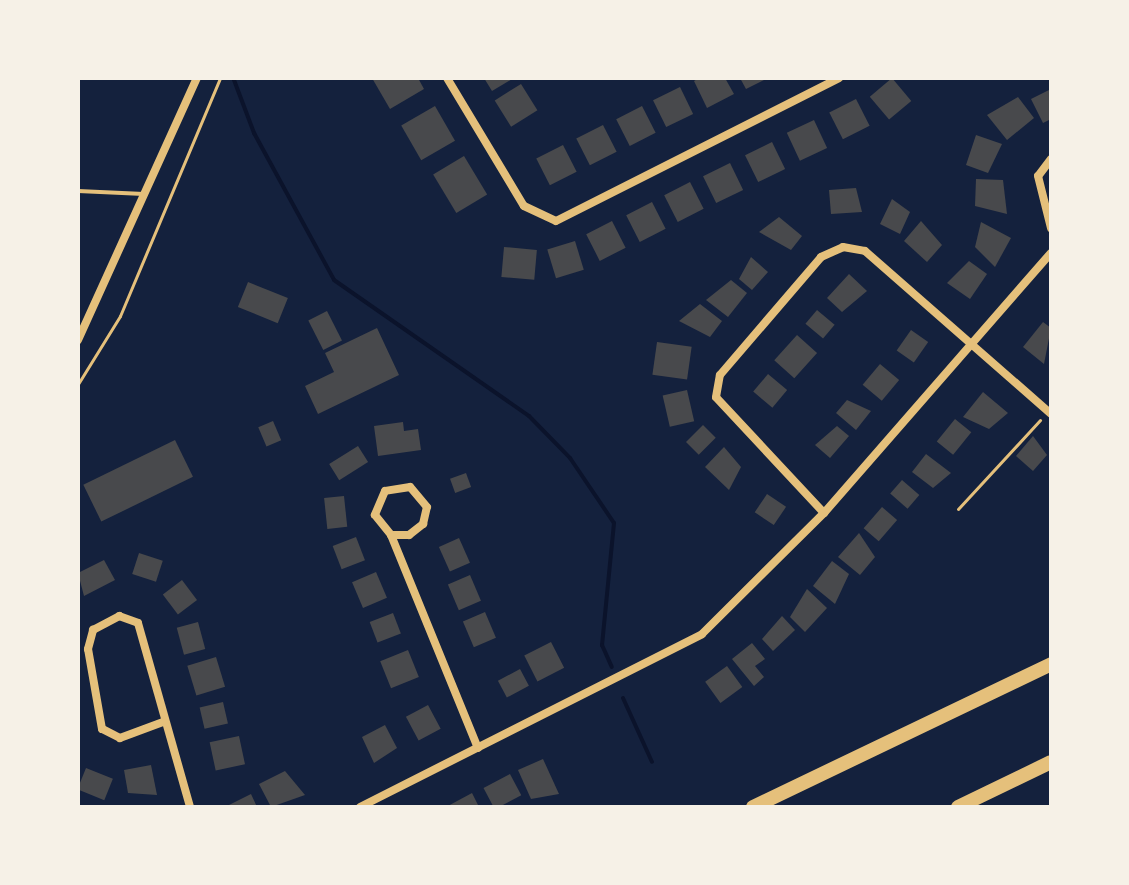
<!DOCTYPE html>
<style>
body{margin:0}
#map{position:relative;width:1129px;height:885px;overflow:hidden;background:#14213d;font-family:"DejaVu Sans",sans-serif}
div>[style]{position:absolute}
.stream>*{height:4px;margin:-2px;padding:0 2px;transform-origin:2px;border-radius:2px;background:#0b132b}
.building>*{inset:0;background:#48494c;transform-origin:0 0}
.path>*{height:3px;margin:-1.5px;padding:0 1.5px;transform-origin:1.5px;border-radius:1.5px;background:#e5c07b}
.service>*{height:4px;margin:-2px;padding:0 2px;transform-origin:2px;border-radius:2px;background:#e5c07b}
.minor>*{height:8px;margin:-4px;padding:0 4px;transform-origin:4px;border-radius:4px;background:#e5c07b}
.motorway>*{height:14px;margin:-7px;padding:0 7px;transform-origin:7px;border-radius:7px;background:#e5c07b}
span{translate:-50% -50%;white-space:nowrap;text-align:center;line-height:1.15;-webkit-text-stroke:8px #f6f1e7;paint-order:stroke}
.frame{position:absolute;inset:0;border:80px solid #f6f1e7;pointer-events:none}
</style>
<div id="map">
<div class="stream">
<div style="left:234px;top:80px;width:57px;rotate:69.3deg"></div>
<div style="left:254px;top:133px;width:167px;rotate:61.4deg"></div>
<div style="left:334px;top:280px;width:238px;rotate:34.9deg"></div>
<div style="left:529px;top:416px;width:59px;rotate:45.7deg"></div>
<div style="left:570px;top:458px;width:78px;rotate:55.9deg"></div>
<div style="left:614px;top:523px;width:123px;rotate:95.6deg"></div>
<div style="left:602px;top:645px;width:24px;rotate:66deg"></div>
<div style="left:623px;top:698px;width:70px;rotate:65.6deg"></div>
</div>
<div class="building">
<div style="clip-path:polygon(372px 78px,418px 78px,424px 89px,390px 109px)"></div>
<div style="clip-path:polygon(484px 78px,514px 78px,492px 91px)"></div>
<div style="clip-path:polygon(699px 78px,725px 78px,734px 94px,707px 108px,694px 81px)"></div>
<div style="clip-path:polygon(740px 78px,768px 78px,746px 89px)"></div>
<div style="left:892px;top:78px;width:30px;height:29px;rotate:50deg"></div>
<div style="left:521px;top:84px;width:31px;height:31px;rotate:58deg"></div>
<div style="left:680px;top:87px;width:30px;height:30px;rotate:64deg"></div>
<div style="clip-path:polygon(1051px 89px,1051px 119px,1043px 123px,1031px 99px)"></div>
<div style="clip-path:polygon(1018px 97px,1034px 118px,1007px 140px,987px 115px)"></div>
<div style="left:856px;top:99px;width:30px;height:30px;rotate:63deg"></div>
<div style="left:435px;top:106px;width:40px;height:39px;rotate:60deg"></div>
<div style="left:642px;top:106px;width:30px;height:29px;rotate:63deg"></div>
<div style="left:814px;top:120px;width:31px;height:30px;rotate:65deg"></div>
<div style="left:603px;top:125px;width:30px;height:30px;rotate:63deg"></div>
<div style="clip-path:polygon(976px 135px,1002px 144px,988px 173px,966px 165px)"></div>
<div style="left:772px;top:142px;width:30px;height:30px;rotate:64deg"></div>
<div style="left:563px;top:145px;width:30px;height:30px;rotate:63deg"></div>
<div style="left:464px;top:156px;width:45px;height:36px;rotate:59deg"></div>
<div style="left:730px;top:163px;width:30px;height:30px;rotate:64deg"></div>
<div style="clip-path:polygon(976px 179px,1003px 180px,1007px 214px,975px 206px)"></div>
<div style="left:690px;top:182px;width:30px;height:29px;rotate:63deg"></div>
<div style="clip-path:polygon(856px 188px,862px 212px,831px 214px,829px 190px)"></div>
<div style="clip-path:polygon(892px 199px,910px 212px,900px 234px,880px 224px)"></div>
<div style="left:652px;top:202px;width:30px;height:29px;rotate:63deg"></div>
<div style="clip-path:polygon(779px 217px,802px 236px,791px 250px,759px 232px)"></div>
<div style="left:612px;top:221px;width:30px;height:29px;rotate:63deg"></div>
<div style="clip-path:polygon(921px 221px,942px 245px,927px 262px,904px 241px)"></div>
<div style="clip-path:polygon(981px 222px,1011px 238px,995px 267px,975px 247px)"></div>
<div style="left:575px;top:241px;width:30px;height:29px;rotate:73deg"></div>
<div style="left:504px;top:247px;width:33px;height:30px;rotate:5deg"></div>
<div style="clip-path:polygon(751px 257px,768px 272px,752px 290px,739px 279px)"></div>
<div style="clip-path:polygon(969px 261px,987px 274px,970px 299px,947px 283px)"></div>
<div style="clip-path:polygon(849px 274px,867px 291px,842px 312px,827px 298px)"></div>
<div style="clip-path:polygon(731px 280px,747px 293px,728px 317px,706px 300px)"></div>
<div style="left:248px;top:282px;width:43px;height:27px;rotate:22deg"></div>
<div style="clip-path:polygon(700px 304px,722px 321px,710px 337px,679px 321px)"></div>
<div style="left:817px;top:310px;width:23px;height:18px;rotate:40deg"></div>
<div style="left:327px;top:311px;width:33px;height:21px;rotate:63deg"></div>
<div style="clip-path:polygon(1043px 322px,1051px 328px,1044px 364px,1023px 347px)"></div>
<div style="clip-path:polygon(377px 328px,399px 375px,318px 414px,305px 386px,334px 372px,325px 353px)"></div>
<div style="left:911px;top:330px;width:21px;height:25px;rotate:35deg"></div>
<div style="left:797px;top:335px;width:27px;height:34px;rotate:42deg"></div>
<div style="left:657px;top:342px;width:35px;height:33px;rotate:8deg"></div>
<div style="left:880px;top:364px;width:25px;height:27px;rotate:40deg"></div>
<div style="left:768px;top:374px;width:25px;height:23px;rotate:40deg"></div>
<div style="left:687px;top:390px;width:32px;height:25px;rotate:77deg"></div>
<div style="clip-path:polygon(983px 392px,1008px 413px,989px 429px,963px 417px)"></div>
<div style="clip-path:polygon(847px 400px,871px 411px,856px 430px,836px 413px)"></div>
<div style="left:955px;top:419px;width:21px;height:29px;rotate:39deg"></div>
<div style="left:273px;top:421px;width:21px;height:16px;rotate:67deg"></div>
<div style="clip-path:polygon(403px 422px,404px 431px,418px 429px,421px 450px,378px 456px,374px 426px)"></div>
<div style="left:703px;top:425px;width:18px;height:24px;rotate:45deg"></div>
<div style="clip-path:polygon(837px 426px,849px 436px,830px 458px,815px 445px)"></div>
<div style="clip-path:polygon(1033px 436px,1047px 455px,1033px 471px,1016px 456px)"></div>
<div style="left:175px;top:440px;width:41px;height:102px;rotate:64deg"></div>
<div style="left:358px;top:446px;width:19px;height:34px;rotate:58deg"></div>
<div style="clip-path:polygon(724px 447px,741px 467px,729px 490px,705px 467px)"></div>
<div style="clip-path:polygon(926px 454px,951px 473px,933px 488px,912px 472px)"></div>
<div style="left:466px;top:473px;width:15px;height:17px;rotate:70deg"></div>
<div style="left:902px;top:480px;width:23px;height:18px;rotate:41deg"></div>
<div style="left:767px;top:494px;width:23px;height:22px;rotate:34deg"></div>
<div style="left:344px;top:496px;width:31px;height:20px;rotate:84deg"></div>
<div style="left:882px;top:507px;width:20px;height:28px;rotate:41deg"></div>
<div style="clip-path:polygon(859px 533px,875px 557px,860px 575px,838px 557px)"></div>
<div style="left:356px;top:537px;width:25px;height:25px;rotate:69deg"></div>
<div style="left:459px;top:538px;width:27px;height:22px;rotate:66deg"></div>
<div style="left:139px;top:553px;width:25px;height:22px;rotate:18deg"></div>
<div style="clip-path:polygon(104px 560px,115px 580px,84px 596px,78px 573px)"></div>
<div style="clip-path:polygon(832px 561px,849px 574px,835px 604px,813px 586px)"></div>
<div style="left:376px;top:572px;width:28px;height:26px;rotate:67deg"></div>
<div style="left:470px;top:575px;width:28px;height:24px;rotate:67deg"></div>
<div style="left:182px;top:580px;width:25px;height:24px;rotate:53deg"></div>
<div style="clip-path:polygon(807px 589px,827px 608px,805px 632px,790px 617px)"></div>
<div style="left:485px;top:612px;width:28px;height:24px;rotate:67deg"></div>
<div style="left:393px;top:613px;width:22px;height:25px;rotate:69deg"></div>
<div style="clip-path:polygon(782px 616px,795px 630px,773px 651px,762px 639px)"></div>
<div style="left:198px;top:622px;width:28px;height:22px;rotate:75deg"></div>
<div style="left:551px;top:642px;width:29px;height:30px;rotate:63deg"></div>
<div style="clip-path:polygon(752px 643px,765px 659px,755px 666px,764px 677px,754px 686px,732px 659px)"></div>
<div style="left:408px;top:650px;width:29px;height:30px;rotate:68deg"></div>
<div style="left:216px;top:657px;width:31px;height:30px;rotate:73deg"></div>
<div style="left:727px;top:666px;width:26px;height:27px;rotate:54deg"></div>
<div style="left:520px;top:669px;width:19px;height:25px;rotate:62deg"></div>
<div style="left:223px;top:702px;width:22px;height:24px;rotate:77deg"></div>
<div style="left:428px;top:705px;width:27px;height:25px;rotate:62deg"></div>
<div style="clip-path:polygon(385px 725px,397px 748px,374px 763px,362px 737px)"></div>
<div style="left:239px;top:736px;width:29px;height:30px;rotate:78deg"></div>
<div style="clip-path:polygon(543px 759px,559px 794px,531px 799px,518px 770px)"></div>
<div style="clip-path:polygon(151px 765px,157px 795px,128px 793px,124px 770px)"></div>
<div style="left:86px;top:768px;width:29px;height:23px;rotate:22deg"></div>
<div style="clip-path:polygon(285px 771px,305px 795px,271px 807px,259px 784px)"></div>
<div style="left:510px;top:774px;width:24px;height:30px;rotate:62deg"></div>
<div style="clip-path:polygon(472px 793px,479px 807px,446px 807px)"></div>
<div style="clip-path:polygon(251px 794px,257px 807px,225px 807px)"></div>
</div>
<div class="path">
<div style="left:78px;top:384px;width:80px;rotate:-58.3deg"></div>
<div style="left:120px;top:316px;width:258px;rotate:-67.2deg"></div>
<div style="left:958px;top:509px;width:121px;rotate:-47.3deg"></div>
</div>
<div class="service">
<div style="left:78px;top:191px;width:66px;rotate:2.6deg"></div>
</div>
<div class="minor">
<div style="left:447px;top:78px;width:149px;rotate:59deg"></div>
<div style="left:524px;top:206px;width:35px;rotate:25deg"></div>
<div style="left:556px;top:221px;width:317px;rotate:-26.8deg"></div>
<div style="left:1051px;top:159px;width:21px;rotate:127deg"></div>
<div style="left:1038px;top:176px;width:54px;rotate:76deg"></div>
<div style="left:78px;top:340px;width:288px;rotate:-65.6deg"></div>
<div style="left:824px;top:513px;width:158px;rotate:-133deg"></div>
<div style="left:716px;top:397px;width:22px;rotate:-80deg"></div>
<div style="left:720px;top:375px;width:155px;rotate:-49.4deg"></div>
<div style="left:821px;top:257px;width:24px;rotate:-24deg"></div>
<div style="left:843px;top:247px;width:22px;rotate:10deg"></div>
<div style="left:865px;top:251px;width:247px;rotate:41.2deg"></div>
<div style="left:391px;top:535px;width:18px"></div>
<div style="left:409px;top:535px;width:18px;rotate:-38deg"></div>
<div style="left:423px;top:524px;width:17px;rotate:-77deg"></div>
<div style="left:427px;top:507px;width:26px;rotate:-130deg"></div>
<div style="left:410px;top:487px;width:25px;rotate:171deg"></div>
<div style="left:385px;top:491px;width:26px;rotate:113deg"></div>
<div style="left:375px;top:515px;width:26px;rotate:51deg"></div>
<div style="left:391px;top:535px;width:230px;rotate:67.8deg"></div>
<div style="left:163px;top:722px;width:46px;rotate:159.6deg"></div>
<div style="left:120px;top:738px;width:20px;rotate:-153deg"></div>
<div style="left:102px;top:729px;width:81px;rotate:-99.9deg"></div>
<div style="left:88px;top:649px;width:20px;rotate:-75deg"></div>
<div style="left:93px;top:630px;width:30px;rotate:-28deg"></div>
<div style="left:119px;top:616px;width:20px;rotate:20deg"></div>
<div style="left:138px;top:623px;width:191px;rotate:74.2deg"></div>
<div style="left:360px;top:807px;width:383px;rotate:-26.8deg"></div>
<div style="left:702px;top:634px;width:172px;rotate:-44.8deg"></div>
<div style="left:824px;top:513px;width:345px;rotate:-48.9deg"></div>
</div>
<div class="motorway">
<div style="left:753px;top:807px;width:331px;rotate:-25.6deg"></div>
<div style="left:958px;top:807px;width:103px;rotate:-25.8deg"></div>
</div>
<div class="frame"></div>
</div>
